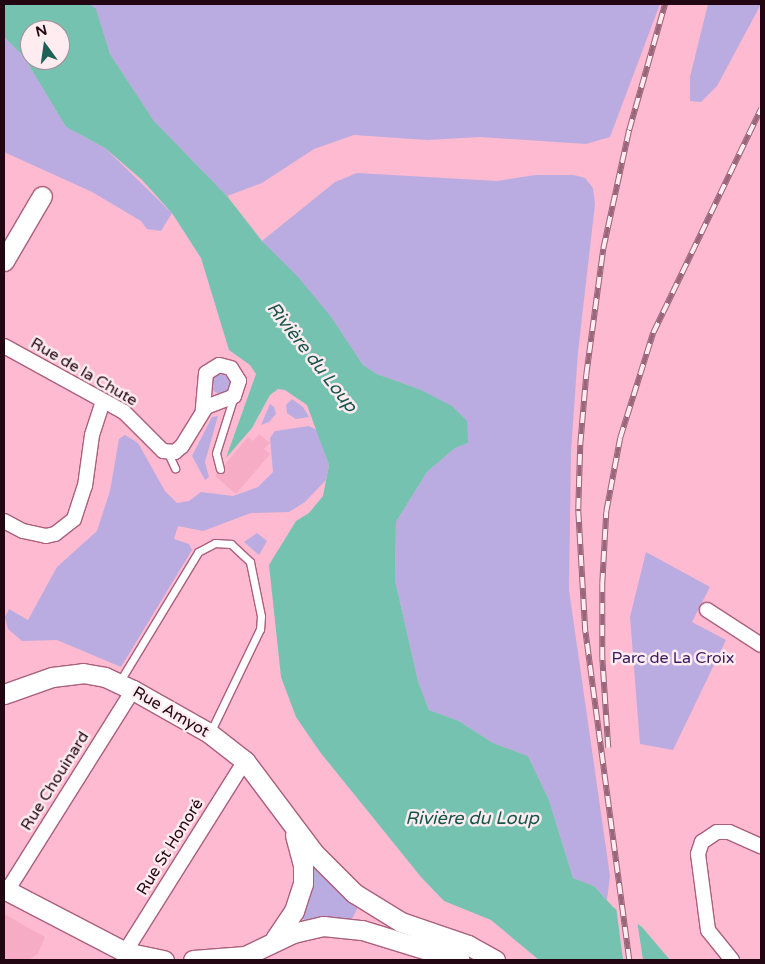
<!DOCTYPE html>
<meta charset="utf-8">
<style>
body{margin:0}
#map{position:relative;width:765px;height:964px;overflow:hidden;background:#febad1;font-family:"Varela Round",sans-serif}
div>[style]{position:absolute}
.built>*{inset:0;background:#f6acc5}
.green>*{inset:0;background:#baace0}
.round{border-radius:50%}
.water>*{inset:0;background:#75c2b0}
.pier>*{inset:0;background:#febad1}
.roads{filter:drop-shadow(1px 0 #ab5f7c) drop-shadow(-1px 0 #ab5f7c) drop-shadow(0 1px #ab5f7c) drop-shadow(0 -1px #ab5f7c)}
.lane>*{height:7px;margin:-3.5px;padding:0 3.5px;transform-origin:3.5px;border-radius:3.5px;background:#fff}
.street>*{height:14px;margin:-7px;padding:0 7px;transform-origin:7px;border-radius:7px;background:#fff}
.secondary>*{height:19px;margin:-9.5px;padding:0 9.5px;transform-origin:9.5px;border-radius:9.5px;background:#fff}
.rail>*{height:5.5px;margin-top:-2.75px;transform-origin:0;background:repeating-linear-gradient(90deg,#feecf1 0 11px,#996779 0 22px);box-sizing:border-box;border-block:1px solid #996779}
span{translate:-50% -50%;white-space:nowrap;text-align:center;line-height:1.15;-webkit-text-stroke:5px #feecf1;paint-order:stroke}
.street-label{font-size:16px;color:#220612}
.park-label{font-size:16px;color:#361d5f}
.water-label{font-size:18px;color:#155649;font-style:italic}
.frame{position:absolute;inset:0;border:5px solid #220612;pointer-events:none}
.north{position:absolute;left:20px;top:20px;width:50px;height:50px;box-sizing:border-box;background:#feecf1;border:1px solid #a69098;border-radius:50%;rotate:346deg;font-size:14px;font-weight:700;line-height:20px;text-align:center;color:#220612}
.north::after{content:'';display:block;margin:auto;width:18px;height:22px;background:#1d6255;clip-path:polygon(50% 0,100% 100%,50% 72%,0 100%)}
</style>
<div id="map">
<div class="built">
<div style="clip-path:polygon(259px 434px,270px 443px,264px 449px,270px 454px,236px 494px,215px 476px,248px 437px,253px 441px)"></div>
<div style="clip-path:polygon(4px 914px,45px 937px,38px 954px,28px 960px,4px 960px)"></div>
</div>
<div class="green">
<div style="clip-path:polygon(89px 4px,660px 4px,610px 137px,586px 144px,480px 137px,427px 140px,354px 135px,314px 149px,262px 183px,227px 196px,154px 121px,110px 54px,96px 10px)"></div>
<div style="clip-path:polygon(708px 4px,761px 4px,717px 86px,701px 102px,690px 101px,690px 77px)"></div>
<div style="clip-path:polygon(4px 37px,24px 57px,66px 127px,105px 148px,172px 213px,161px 231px,147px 229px,141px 221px,92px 192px,4px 152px)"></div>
<div style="clip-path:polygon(357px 173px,497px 181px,535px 175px,574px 175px,585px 178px,593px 188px,595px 204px,578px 352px,571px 452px,569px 590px,610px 876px,607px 900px,594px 886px,573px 878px,549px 800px,528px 756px,493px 743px,459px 721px,429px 710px,418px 681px,395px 580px,396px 522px,427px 472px,455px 448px,468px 443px,419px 389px,377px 374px,363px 365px,332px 318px,262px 241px,335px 182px)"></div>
<div class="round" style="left:211px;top:374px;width:20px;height:20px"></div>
<div style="clip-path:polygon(292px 399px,303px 407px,309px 417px,296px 419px,287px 413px,286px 405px)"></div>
<div style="clip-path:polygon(270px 404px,274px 407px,276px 414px,269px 422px,261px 425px)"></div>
<div style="clip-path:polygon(218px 416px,205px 462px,209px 477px,205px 480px,192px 456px,212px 417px)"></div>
<div style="clip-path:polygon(309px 426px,317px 430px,329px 465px,326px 480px,305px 502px,289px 512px,251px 513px,203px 531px,178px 526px,174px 539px,189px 544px,192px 550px,121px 667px,57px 640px,22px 641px,8px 629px,5px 617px,9px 609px,28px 620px,57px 567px,97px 531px,110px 491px,119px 439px,125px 435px,138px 443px,165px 491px,177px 503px,189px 501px,201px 492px,233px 496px,258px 487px,273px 472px,270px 438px,275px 431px)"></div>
<div style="clip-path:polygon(257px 533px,267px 541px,259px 555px,244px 542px)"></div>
<div style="clip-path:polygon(646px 552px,710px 587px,692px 622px,726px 640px,673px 750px,640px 744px,630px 617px)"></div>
<div style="clip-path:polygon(310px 862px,359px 905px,352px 919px,305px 921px,302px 916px)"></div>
</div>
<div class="water">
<div style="clip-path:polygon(evenodd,4px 4px,89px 4px,96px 9px,110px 54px,154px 121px,227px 196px,262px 241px,298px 277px,332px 318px,363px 365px,377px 374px,419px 389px,452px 406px,467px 421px,468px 443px,455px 448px,427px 472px,396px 522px,395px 580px,418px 681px,429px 710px,459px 721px,493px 743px,528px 756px,549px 800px,573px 878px,594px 886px,613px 907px,642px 927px,670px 960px,539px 960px,491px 920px,444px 901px,421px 877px,320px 752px,296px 717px,281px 677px,269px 565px,296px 521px,309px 513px,323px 496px,329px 465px,307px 405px,285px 390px,278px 389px,270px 395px,252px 428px,226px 458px,256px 374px,250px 365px,229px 350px,201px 258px,172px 213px,142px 180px,105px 148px,66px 127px,24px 57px,4px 37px,4px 4px,30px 30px,60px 30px,60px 60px,30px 60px,30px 30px)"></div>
</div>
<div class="pier">
<div style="clip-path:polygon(616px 906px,637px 920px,643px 960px,623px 960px)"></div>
</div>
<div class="roads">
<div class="lane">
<div style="left:168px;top:453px;width:17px;rotate:65deg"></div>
<div style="left:220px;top:469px;width:16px;rotate:-104deg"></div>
<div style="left:216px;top:453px;width:60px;rotate:-72.5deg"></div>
<div style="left:120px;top:681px;width:151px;rotate:-58.8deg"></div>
<div style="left:198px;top:552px;width:19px;rotate:-28deg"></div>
<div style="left:215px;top:543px;width:16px;rotate:4deg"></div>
<div style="left:231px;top:544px;width:26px;rotate:43deg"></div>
<div style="left:250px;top:562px;width:55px;rotate:78.5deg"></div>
<div style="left:261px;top:616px;width:13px;rotate:94deg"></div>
<div style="left:260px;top:629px;width:115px;rotate:115.7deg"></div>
</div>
<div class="street">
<div style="left:4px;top:346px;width:137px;rotate:28.8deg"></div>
<div style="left:124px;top:412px;width:55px;rotate:45deg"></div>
<div style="left:163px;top:451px;width:12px;rotate:5deg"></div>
<div style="left:175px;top:452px;width:9px;rotate:-41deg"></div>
<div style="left:182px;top:446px;width:46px;rotate:-58.4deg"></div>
<div style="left:206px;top:407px;width:30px;rotate:-21deg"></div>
<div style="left:234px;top:396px;width:16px;rotate:-72deg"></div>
<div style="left:239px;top:381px;width:15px;rotate:-122deg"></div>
<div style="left:231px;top:368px;width:12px;rotate:-166deg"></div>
<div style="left:219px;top:365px;width:15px;rotate:148deg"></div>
<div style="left:206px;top:373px;width:37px;rotate:95deg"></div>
<div style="left:4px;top:521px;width:21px;rotate:28deg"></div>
<div style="left:23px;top:531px;width:24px;rotate:12deg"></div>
<div style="left:46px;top:536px;width:9px;rotate:-13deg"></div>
<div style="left:55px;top:534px;width:24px;rotate:-38deg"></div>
<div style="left:74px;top:519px;width:35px;rotate:-72deg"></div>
<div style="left:85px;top:486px;width:51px;rotate:-82.2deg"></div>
<div style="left:92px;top:435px;width:35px;rotate:-72deg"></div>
<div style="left:707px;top:610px;width:64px;rotate:32.9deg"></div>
<div style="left:7px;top:891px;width:237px;rotate:-57.9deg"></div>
<div style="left:125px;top:952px;width:226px;rotate:-57.9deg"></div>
<div style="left:732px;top:960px;width:38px;rotate:-129deg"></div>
<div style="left:708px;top:930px;width:77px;rotate:-97.5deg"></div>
<div style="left:698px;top:854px;width:13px;rotate:-72deg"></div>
<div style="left:702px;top:842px;width:18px;rotate:-34deg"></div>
<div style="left:717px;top:832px;width:12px"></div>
<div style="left:729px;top:832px;width:35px;rotate:24deg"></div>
</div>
<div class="secondary">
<div style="left:4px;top:261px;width:75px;rotate:-59.7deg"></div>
<div style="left:4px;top:694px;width:51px;rotate:-19.5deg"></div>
<div style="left:52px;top:677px;width:31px;rotate:-7deg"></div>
<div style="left:83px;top:673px;width:22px;rotate:10deg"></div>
<div style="left:105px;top:677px;width:31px;rotate:25deg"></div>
<div style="left:133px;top:690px;width:87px;rotate:29.5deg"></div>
<div style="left:209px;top:733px;width:46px;rotate:37.9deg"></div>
<div style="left:245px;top:761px;width:115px;rotate:53.1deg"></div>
<div style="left:314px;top:853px;width:57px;rotate:45deg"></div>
<div style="left:354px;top:893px;width:55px;rotate:31.7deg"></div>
<div style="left:401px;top:922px;width:71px;rotate:18.9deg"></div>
<div style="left:468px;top:945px;width:31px;rotate:29deg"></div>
<div style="left:4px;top:889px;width:136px;rotate:27.5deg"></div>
<div style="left:125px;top:952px;width:40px;rotate:12deg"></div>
<div style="left:275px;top:939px;width:34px;rotate:-56deg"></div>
<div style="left:294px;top:911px;width:28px;rotate:-72deg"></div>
<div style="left:303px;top:884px;width:19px;rotate:-90deg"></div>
<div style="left:303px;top:865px;width:31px;rotate:-105deg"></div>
<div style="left:193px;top:960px;width:52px;rotate:-4.4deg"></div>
<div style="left:245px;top:956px;width:53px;rotate:-25.6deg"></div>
<div style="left:293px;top:933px;width:31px;rotate:-13deg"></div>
<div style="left:323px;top:926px;width:39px;rotate:6deg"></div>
<div style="left:362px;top:930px;width:102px;rotate:17deg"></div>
</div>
</div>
<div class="rail">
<div style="left:608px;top:748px;width:90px;rotate:-93.8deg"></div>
<div style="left:602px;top:658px;width:74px;rotate:-90deg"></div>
<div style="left:602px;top:584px;width:72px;rotate:-86.8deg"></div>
<div style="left:606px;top:512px;width:75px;rotate:-79.3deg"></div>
<div style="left:620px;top:438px;width:110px;rotate:-72.6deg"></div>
<div style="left:653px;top:333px;width:249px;rotate:-64.3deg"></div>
<div style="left:629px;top:960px;width:331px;rotate:-97.6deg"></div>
<div style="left:585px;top:632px;width:123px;rotate:-93.3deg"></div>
<div style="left:578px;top:509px;width:64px;rotate:-88.2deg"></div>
<div style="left:580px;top:445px;width:70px;rotate:-85.1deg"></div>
<div style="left:586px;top:375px;width:127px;rotate:-82.3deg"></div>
<div style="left:603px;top:249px;width:122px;rotate:-77.7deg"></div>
<div style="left:629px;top:130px;width:131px;rotate:-74.1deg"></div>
</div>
<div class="street-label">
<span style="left:84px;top:372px;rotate:30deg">Rue de la Chute</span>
<span style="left:171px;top:712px;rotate:30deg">Rue Amyot</span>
<span style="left:55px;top:781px;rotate:-58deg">Rue Chouinard</span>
<span style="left:170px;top:847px;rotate:-58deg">Rue St Honoré</span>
</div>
<div class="park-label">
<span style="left:673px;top:658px">Parc de La Croix</span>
</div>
<div class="water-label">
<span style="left:312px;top:357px;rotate:52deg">Rivière du Loup</span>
<span style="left:472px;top:818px">Rivière du Loup</span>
</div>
<div class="frame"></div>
<div class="north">N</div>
</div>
